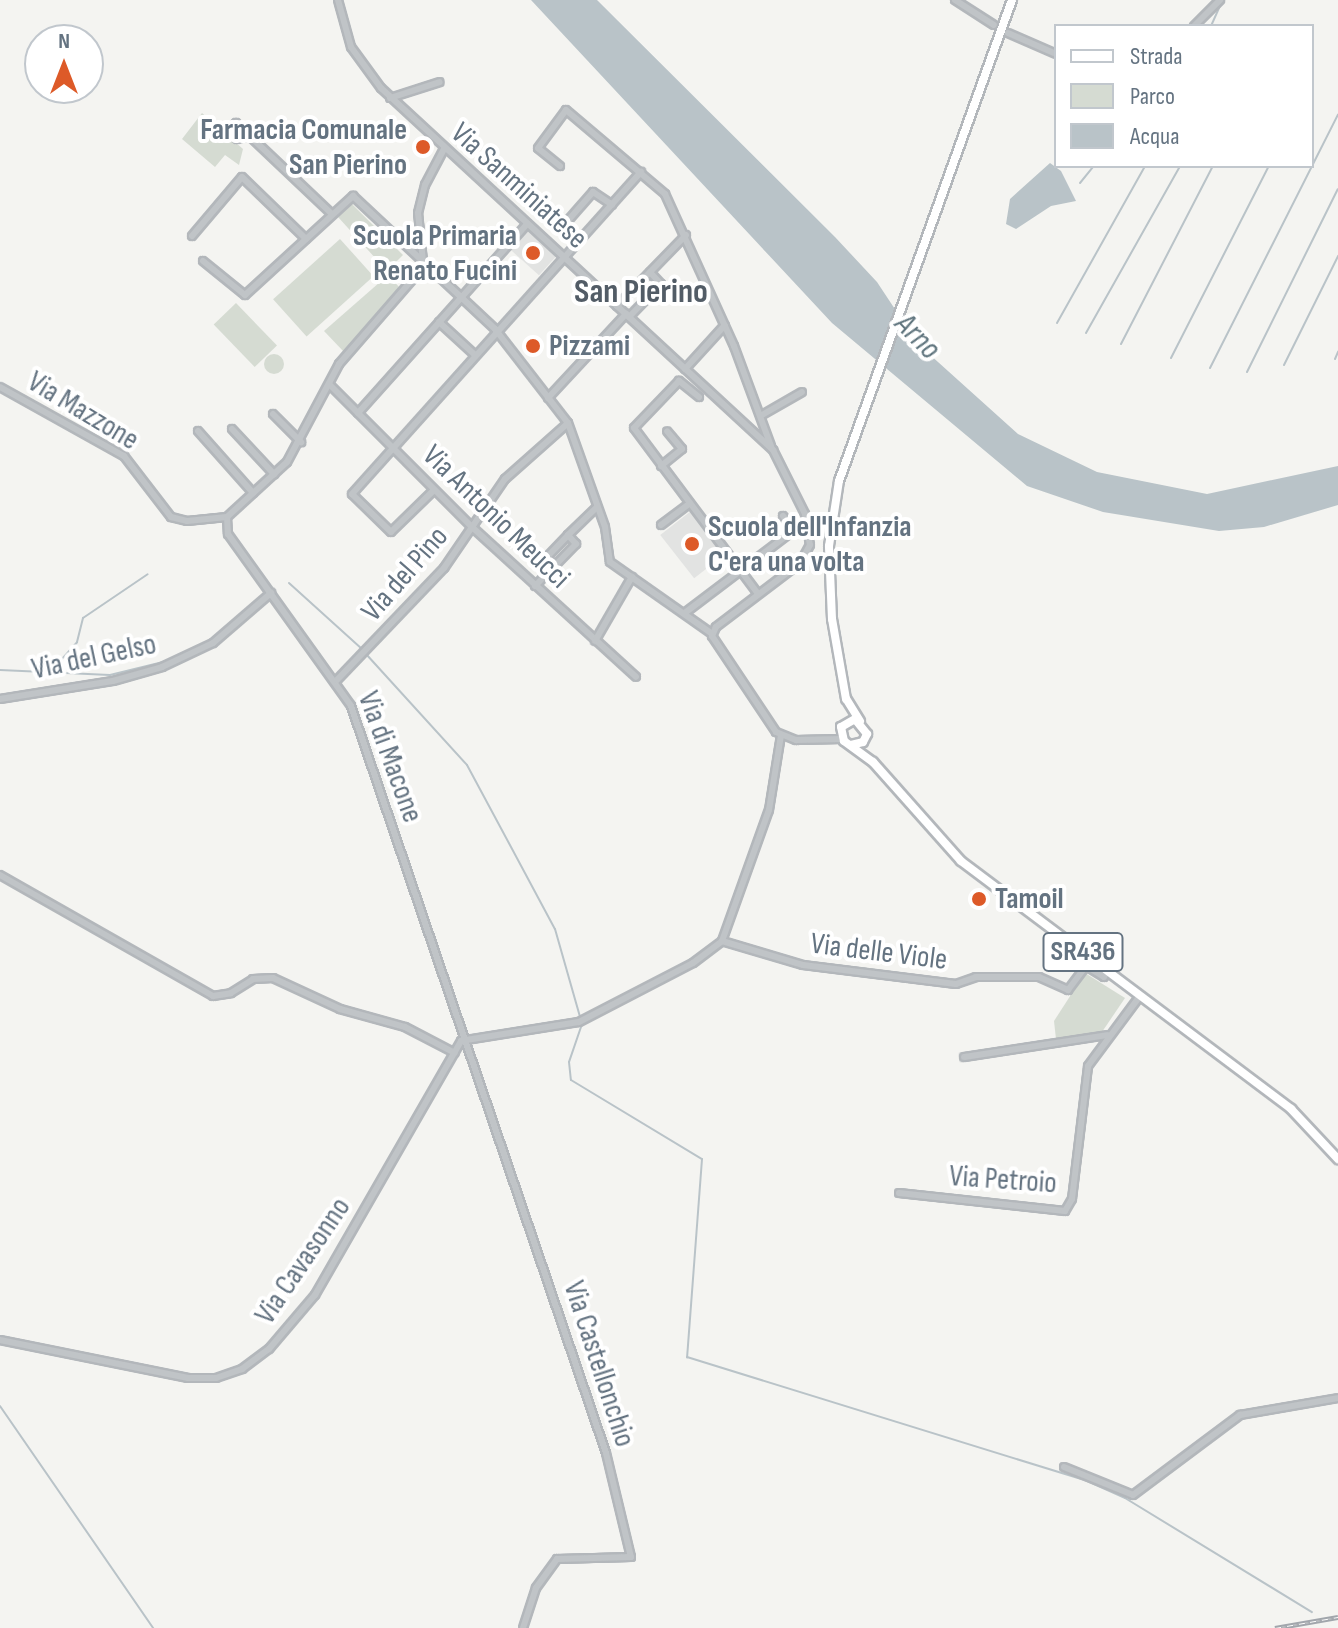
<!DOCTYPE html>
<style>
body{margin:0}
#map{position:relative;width:1338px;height:1628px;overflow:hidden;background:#f4f4f1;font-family:"Sofia Sans Condensed",sans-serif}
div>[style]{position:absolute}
.built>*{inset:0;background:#e2e3e2;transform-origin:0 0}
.green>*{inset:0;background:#d5dbd2;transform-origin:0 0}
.round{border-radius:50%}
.water>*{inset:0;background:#b9c3c8}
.stream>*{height:2px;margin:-1px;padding:0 1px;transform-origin:1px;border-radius:1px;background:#b9c3c8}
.roads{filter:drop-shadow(2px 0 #b3b7bb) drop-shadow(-2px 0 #b3b7bb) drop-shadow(0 2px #b3b7bb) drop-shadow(0 -2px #b3b7bb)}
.minor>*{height:6px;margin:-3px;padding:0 3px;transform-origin:3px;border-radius:3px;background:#c0c4c7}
.major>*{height:8px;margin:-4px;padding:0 4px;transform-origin:4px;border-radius:4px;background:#fff}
.rail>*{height:5px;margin-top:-2.5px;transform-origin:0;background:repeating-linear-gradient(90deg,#fff 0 6px,#a1a6ac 0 12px);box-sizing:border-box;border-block:2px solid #a1a6ac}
.dots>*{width:22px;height:22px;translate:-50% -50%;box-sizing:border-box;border:4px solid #fff;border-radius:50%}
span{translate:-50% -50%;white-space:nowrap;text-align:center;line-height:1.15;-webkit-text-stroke:8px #fff;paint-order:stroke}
.shield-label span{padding:2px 6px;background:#fff;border:2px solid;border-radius:6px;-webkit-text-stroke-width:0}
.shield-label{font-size:28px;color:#647381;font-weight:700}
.poi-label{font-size:30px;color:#647381;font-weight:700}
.right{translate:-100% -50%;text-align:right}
.left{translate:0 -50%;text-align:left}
.street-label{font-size:30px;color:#647381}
.water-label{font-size:32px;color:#60757e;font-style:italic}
.quarter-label{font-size:34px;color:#525c66;font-weight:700}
.legend{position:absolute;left:1054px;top:24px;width:260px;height:144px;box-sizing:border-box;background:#fff;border:2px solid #c1c7cd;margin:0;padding:10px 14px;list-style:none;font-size:24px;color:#647381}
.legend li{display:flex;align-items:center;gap:16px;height:40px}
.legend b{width:40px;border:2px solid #c1c7cd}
.north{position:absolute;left:24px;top:24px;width:80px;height:80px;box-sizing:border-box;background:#fff;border:2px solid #c1c7cd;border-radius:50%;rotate:0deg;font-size:22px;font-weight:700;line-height:32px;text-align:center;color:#647381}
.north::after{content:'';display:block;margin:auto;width:28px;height:36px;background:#dd5a28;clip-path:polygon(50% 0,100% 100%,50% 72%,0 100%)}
</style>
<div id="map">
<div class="built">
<div style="left:526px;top:230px;width:40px;height:25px;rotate:42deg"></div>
<div style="left:691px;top:511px;width:55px;height:39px;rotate:52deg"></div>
</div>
<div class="green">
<div style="clip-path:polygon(202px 113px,243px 149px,239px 165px,225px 155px,215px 167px,182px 139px)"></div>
<div style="clip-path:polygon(352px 204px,403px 255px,387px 271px,338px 217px)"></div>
<div style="left:340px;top:239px;width:50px;height:90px;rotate:48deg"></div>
<div style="clip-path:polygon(388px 275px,400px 288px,344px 352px,324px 331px)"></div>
<div style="left:236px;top:303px;width:59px;height:31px;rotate:46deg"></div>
<div class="round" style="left:264px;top:354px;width:20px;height:20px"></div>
<div style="clip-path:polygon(1085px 973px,1125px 998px,1102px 1032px,1056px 1039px,1054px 1021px)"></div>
</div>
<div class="water">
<div style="clip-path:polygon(531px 0,597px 0,835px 237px,877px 282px,918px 344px,1018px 434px,1097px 472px,1207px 494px,1338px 466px,1338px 505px,1264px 527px,1219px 531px,1103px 512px,1027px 486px,832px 323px)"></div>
<div style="clip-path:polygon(1050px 163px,1061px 171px,1076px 201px,1051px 206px,1016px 229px,1006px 224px,1010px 199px)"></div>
</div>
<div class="stream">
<div style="left:1211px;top:26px;width:27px;rotate:-66deg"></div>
<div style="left:1080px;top:183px;width:22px;rotate:-51deg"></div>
<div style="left:1057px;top:323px;width:180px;rotate:-60.7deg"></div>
<div style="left:1086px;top:333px;width:192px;rotate:-60.6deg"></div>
<div style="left:1121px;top:344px;width:200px;rotate:-62.7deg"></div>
<div style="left:1171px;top:358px;width:216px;rotate:-63deg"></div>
<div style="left:1335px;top:359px;width:8px;rotate:-67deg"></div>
<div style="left:1284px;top:365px;width:122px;rotate:-63.6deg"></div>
<div style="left:1210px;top:368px;width:284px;rotate:-63.2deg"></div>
<div style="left:1247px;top:372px;width:204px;rotate:-63.6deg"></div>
<div style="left:289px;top:583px;width:98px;rotate:42.1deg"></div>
<div style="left:191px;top:650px;width:13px;rotate:-27deg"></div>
<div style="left:366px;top:654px;width:150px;rotate:47.7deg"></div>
<div style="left:467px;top:765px;width:186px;rotate:61.8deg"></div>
<div style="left:555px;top:929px;width:99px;rotate:74.1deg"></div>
<div style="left:582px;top:1024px;width:40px;rotate:108.9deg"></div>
<div style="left:569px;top:1062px;width:18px;rotate:84deg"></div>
<div style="left:571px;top:1080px;width:153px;rotate:31.1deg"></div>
<div style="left:702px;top:1159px;width:199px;rotate:94.3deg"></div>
<div style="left:687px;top:1357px;width:417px;rotate:17.2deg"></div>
<div style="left:1085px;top:1480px;width:44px;rotate:24.2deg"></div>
<div style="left:1125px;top:1498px;width:219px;rotate:31.4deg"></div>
<div style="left:53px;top:669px;width:36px;rotate:-48deg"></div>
<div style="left:77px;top:642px;width:25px;rotate:-76deg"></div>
<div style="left:83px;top:618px;width:78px;rotate:-34.1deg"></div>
<div style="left:0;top:670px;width:110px;rotate:2.6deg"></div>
<div style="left:110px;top:675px;width:63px;rotate:-13.8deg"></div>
<div style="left:0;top:1406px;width:270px;rotate:55.4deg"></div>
</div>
<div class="roads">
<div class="minor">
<div style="left:338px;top:0;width:49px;rotate:74.5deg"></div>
<div style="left:351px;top:47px;width:51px;rotate:53.8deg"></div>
<div style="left:381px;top:88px;width:534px;rotate:42.72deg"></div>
<div style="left:773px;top:450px;width:72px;rotate:63.4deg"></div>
<div style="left:805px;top:514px;width:31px;rotate:81deg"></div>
<div style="left:810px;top:545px;width:21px;rotate:119deg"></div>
<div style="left:800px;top:563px;width:106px;rotate:142.7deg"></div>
<div style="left:716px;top:627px;width:10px;rotate:114deg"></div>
<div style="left:712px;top:636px;width:115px;rotate:56.3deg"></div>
<div style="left:776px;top:732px;width:22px;rotate:22deg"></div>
<div style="left:796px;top:740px;width:46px;rotate:-1.2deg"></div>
<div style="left:955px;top:0;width:46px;rotate:32.7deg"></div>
<div style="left:1194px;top:26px;width:37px;rotate:-45deg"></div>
<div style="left:1008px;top:33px;width:52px;rotate:23.6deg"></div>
<div style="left:390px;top:98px;width:52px;rotate:-17.7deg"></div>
<div style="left:250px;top:136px;width:13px;rotate:167deg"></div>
<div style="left:237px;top:139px;width:12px;rotate:-132deg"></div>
<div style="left:229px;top:130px;width:10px;rotate:-45deg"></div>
<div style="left:236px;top:123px;width:132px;rotate:43.5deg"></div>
<div style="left:560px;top:166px;width:28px;rotate:-141deg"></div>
<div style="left:538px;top:148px;width:47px;rotate:-53.6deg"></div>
<div style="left:566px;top:110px;width:130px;rotate:40.3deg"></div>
<div style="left:665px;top:194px;width:167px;rotate:65.6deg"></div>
<div style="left:734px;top:346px;width:107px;rotate:69.7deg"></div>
<div style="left:550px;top:212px;width:19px;rotate:43deg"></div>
<div style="left:564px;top:225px;width:44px;rotate:-48.7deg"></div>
<div style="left:593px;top:192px;width:23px;rotate:34deg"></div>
<div style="left:192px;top:236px;width:77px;rotate:-49.7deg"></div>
<div style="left:242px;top:177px;width:89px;rotate:44.1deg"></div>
<div style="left:203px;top:261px;width:54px;rotate:39deg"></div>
<div style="left:245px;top:295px;width:147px;rotate:-42.5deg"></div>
<div style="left:353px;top:196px;width:195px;rotate:43.1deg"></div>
<div style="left:495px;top:329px;width:119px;rotate:52.2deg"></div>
<div style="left:568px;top:423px;width:110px;rotate:70.4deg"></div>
<div style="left:605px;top:527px;width:35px;rotate:82deg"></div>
<div style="left:610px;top:562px;width:123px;rotate:35.1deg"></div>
<div style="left:423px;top:261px;width:48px;rotate:-95.9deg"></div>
<div style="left:418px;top:213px;width:29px;rotate:-76deg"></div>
<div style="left:425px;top:185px;width:41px;rotate:-62.2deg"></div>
<div style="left:617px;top:306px;width:99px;rotate:-45.8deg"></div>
<div style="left:629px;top:317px;width:46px;rotate:-45.9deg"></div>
<div style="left:661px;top:284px;width:16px;rotate:-133deg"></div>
<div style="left:439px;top:322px;width:47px;rotate:42.4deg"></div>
<div style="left:685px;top:369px;width:59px;rotate:-47.7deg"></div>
<div style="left:329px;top:384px;width:202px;rotate:45deg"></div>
<div style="left:472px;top:527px;width:222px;rotate:42.4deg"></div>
<div style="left:0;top:387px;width:142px;rotate:29.1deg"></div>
<div style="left:124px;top:456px;width:77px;rotate:52.4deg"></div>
<div style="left:171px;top:517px;width:16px;rotate:14deg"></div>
<div style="left:187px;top:521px;width:40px;rotate:-5.7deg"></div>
<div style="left:227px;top:517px;width:81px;rotate:-42.5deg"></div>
<div style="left:287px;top:462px;width:111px;rotate:-62deg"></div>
<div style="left:339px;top:364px;width:131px;rotate:-49deg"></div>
<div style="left:699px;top:397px;width:26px;rotate:-141deg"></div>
<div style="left:679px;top:381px;width:65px;rotate:133.8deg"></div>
<div style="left:634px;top:428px;width:207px;rotate:53.2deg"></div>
<div style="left:548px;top:398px;width:115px;rotate:-47.1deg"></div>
<div style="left:358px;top:413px;width:254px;rotate:-48.2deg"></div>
<div style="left:273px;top:414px;width:40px;rotate:45deg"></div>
<div style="left:762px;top:415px;width:46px;rotate:-29.9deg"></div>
<div style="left:232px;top:429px;width:62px;rotate:47deg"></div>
<div style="left:198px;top:431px;width:83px;rotate:48.4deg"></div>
<div style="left:661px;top:466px;width:27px;rotate:-39deg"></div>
<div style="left:682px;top:449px;width:23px;rotate:-130deg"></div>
<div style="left:434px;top:490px;width:60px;rotate:135.7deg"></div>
<div style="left:391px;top:532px;width:54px;rotate:-135.7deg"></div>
<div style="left:352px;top:494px;width:433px;rotate:-48.1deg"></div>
<div style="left:227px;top:517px;width:17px;rotate:87deg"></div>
<div style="left:228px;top:534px;width:211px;rotate:54.4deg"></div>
<div style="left:351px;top:706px;width:789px;rotate:71.15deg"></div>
<div style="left:606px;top:1453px;width:107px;rotate:76.5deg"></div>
<div style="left:631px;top:1557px;width:74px;rotate:178.5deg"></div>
<div style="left:557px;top:1559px;width:36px;rotate:126deg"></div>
<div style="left:536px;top:1588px;width:42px;rotate:108deg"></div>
<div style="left:661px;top:525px;width:36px;rotate:-37deg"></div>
<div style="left:554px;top:566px;width:11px;rotate:-128deg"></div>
<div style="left:547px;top:557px;width:30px;rotate:-46deg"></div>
<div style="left:535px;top:586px;width:59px;rotate:-45.7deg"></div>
<div style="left:576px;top:544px;width:12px;rotate:-132deg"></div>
<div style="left:568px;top:535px;width:39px;rotate:-44deg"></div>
<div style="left:686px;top:612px;width:136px;rotate:-37.2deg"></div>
<div style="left:794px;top:530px;width:18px;rotate:-128deg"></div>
<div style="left:595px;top:641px;width:74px;rotate:-60deg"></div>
<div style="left:337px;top:680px;width:155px;rotate:-46.3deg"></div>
<div style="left:444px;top:568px;width:108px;rotate:-55.6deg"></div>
<div style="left:505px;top:479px;width:84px;rotate:-41.6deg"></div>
<div style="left:0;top:699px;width:114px;rotate:-9.1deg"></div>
<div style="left:113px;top:681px;width:51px;rotate:-15.9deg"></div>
<div style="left:162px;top:667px;width:56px;rotate:-25.2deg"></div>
<div style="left:213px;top:643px;width:77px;rotate:-40.8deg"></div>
<div style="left:0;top:875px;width:245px;rotate:29.6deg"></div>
<div style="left:213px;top:996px;width:18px;rotate:-9deg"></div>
<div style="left:231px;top:993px;width:26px;rotate:-32deg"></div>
<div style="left:253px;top:979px;width:20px;rotate:-3deg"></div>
<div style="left:273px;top:978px;width:74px;rotate:24.8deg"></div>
<div style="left:340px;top:1009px;width:67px;rotate:15.5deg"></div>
<div style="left:405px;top:1027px;width:56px;rotate:27.5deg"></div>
<div style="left:722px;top:941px;width:84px;rotate:16.5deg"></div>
<div style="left:803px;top:965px;width:154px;rotate:7.1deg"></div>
<div style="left:956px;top:984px;width:21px;rotate:-19deg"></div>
<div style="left:976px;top:977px;width:63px"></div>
<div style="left:1039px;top:977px;width:32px;rotate:24deg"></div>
<div style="left:1068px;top:990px;width:30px;rotate:-53deg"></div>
<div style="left:1086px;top:966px;width:21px;rotate:31deg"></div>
<div style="left:1104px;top:977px;width:7px;rotate:-63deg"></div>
<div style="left:466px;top:1040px;width:114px;rotate:-9.1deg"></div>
<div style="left:579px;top:1022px;width:128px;rotate:-27.4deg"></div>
<div style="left:693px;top:963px;width:36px;rotate:-37deg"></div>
<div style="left:722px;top:941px;width:139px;rotate:-70.3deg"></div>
<div style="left:769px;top:810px;width:76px;rotate:-80.9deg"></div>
<div style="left:964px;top:1057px;width:145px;rotate:-8.7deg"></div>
<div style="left:899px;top:1193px;width:167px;rotate:6.2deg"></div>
<div style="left:1065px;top:1211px;width:14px;rotate:-60deg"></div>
<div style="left:1072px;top:1199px;width:134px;rotate:-83.1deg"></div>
<div style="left:1088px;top:1066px;width:87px;rotate:-53.4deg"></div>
<div style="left:0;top:1340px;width:192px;rotate:11.4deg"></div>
<div style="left:188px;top:1378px;width:28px"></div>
<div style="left:216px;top:1378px;width:28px;rotate:-19deg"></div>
<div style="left:242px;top:1369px;width:34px;rotate:-37deg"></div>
<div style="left:269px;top:1349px;width:71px;rotate:-49.6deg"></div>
<div style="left:315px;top:1295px;width:293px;rotate:-60.1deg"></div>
<div style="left:461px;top:1041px;width:5px;rotate:-11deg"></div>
<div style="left:1064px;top:1467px;width:74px;rotate:22.1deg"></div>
<div style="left:1133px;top:1495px;width:134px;rotate:-36.8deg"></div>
<div style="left:1240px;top:1415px;width:99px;rotate:-9.8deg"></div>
</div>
<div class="major">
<div style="left:860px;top:721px;width:26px;rotate:-122deg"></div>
<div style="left:846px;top:699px;width:81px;rotate:-99.9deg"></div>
<div style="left:832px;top:619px;width:73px;rotate:-92.4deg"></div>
<div style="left:829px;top:546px;width:66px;rotate:-81.3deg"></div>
<div style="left:839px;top:481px;width:511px;rotate:-70.22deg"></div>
<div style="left:851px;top:745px;width:12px;rotate:-14deg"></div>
<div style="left:863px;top:742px;width:9px;rotate:-63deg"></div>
<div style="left:867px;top:734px;width:19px;rotate:-129deg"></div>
<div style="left:855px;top:719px;width:16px;rotate:150deg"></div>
<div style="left:841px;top:727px;width:14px;rotate:78deg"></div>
<div style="left:844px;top:741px;width:36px;rotate:36deg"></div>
<div style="left:873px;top:762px;width:132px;rotate:48.4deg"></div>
<div style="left:961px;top:861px;width:413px;rotate:36.9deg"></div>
<div style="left:1291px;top:1109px;width:69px;rotate:46.8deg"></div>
</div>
</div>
<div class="rail">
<div style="left:1275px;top:1628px;width:64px;rotate:-9.9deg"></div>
</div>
<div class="dots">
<div style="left:423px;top:147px;background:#dd5a28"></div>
<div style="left:533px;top:253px;background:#dd5a28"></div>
<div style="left:533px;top:346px;background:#dd5a28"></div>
<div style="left:692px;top:544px;background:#dd5a28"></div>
<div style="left:979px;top:899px;background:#dd5a28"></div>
</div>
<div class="shield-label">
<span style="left:1083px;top:952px">SR436</span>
</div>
<div class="poi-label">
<span class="right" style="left:407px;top:147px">Farmacia Comunale<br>San Pierino</span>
<span class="right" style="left:517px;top:253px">Scuola Primaria<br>Renato Fucini</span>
<span class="left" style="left:549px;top:346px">Pizzami</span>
<span class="left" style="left:708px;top:544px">Scuola dell'Infanzia<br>C'era una volta</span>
<span class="left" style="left:995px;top:899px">Tamoil</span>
</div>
<div class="street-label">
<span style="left:519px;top:186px;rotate:42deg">Via Sanminiatese</span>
<span style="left:83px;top:411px;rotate:31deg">Via Mazzone</span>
<span style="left:496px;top:517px;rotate:44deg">Via Antonio Meucci</span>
<span style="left:405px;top:574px;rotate:-49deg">Via del Pino</span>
<span style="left:94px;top:657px;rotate:-12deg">Via del Gelso</span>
<span style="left:390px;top:757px;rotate:70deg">Via di Macone</span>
<span style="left:879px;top:952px;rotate:7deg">Via delle Viole</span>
<span style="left:1003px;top:1180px;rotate:4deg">Via Petroio</span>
<span style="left:303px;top:1261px;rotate:-56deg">Via Cavasonno</span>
<span style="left:599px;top:1364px;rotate:72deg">Via Castellonchio</span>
</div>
<div class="water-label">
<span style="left:917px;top:337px;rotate:46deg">Arno</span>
</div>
<div class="quarter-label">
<span style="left:641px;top:292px">San Pierino</span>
</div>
<ul class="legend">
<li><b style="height:10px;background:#fff"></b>Strada</li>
<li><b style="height:22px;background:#d5dbd2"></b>Parco</li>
<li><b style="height:22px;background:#b9c3c8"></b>Acqua</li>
</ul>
<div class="north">N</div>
</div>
